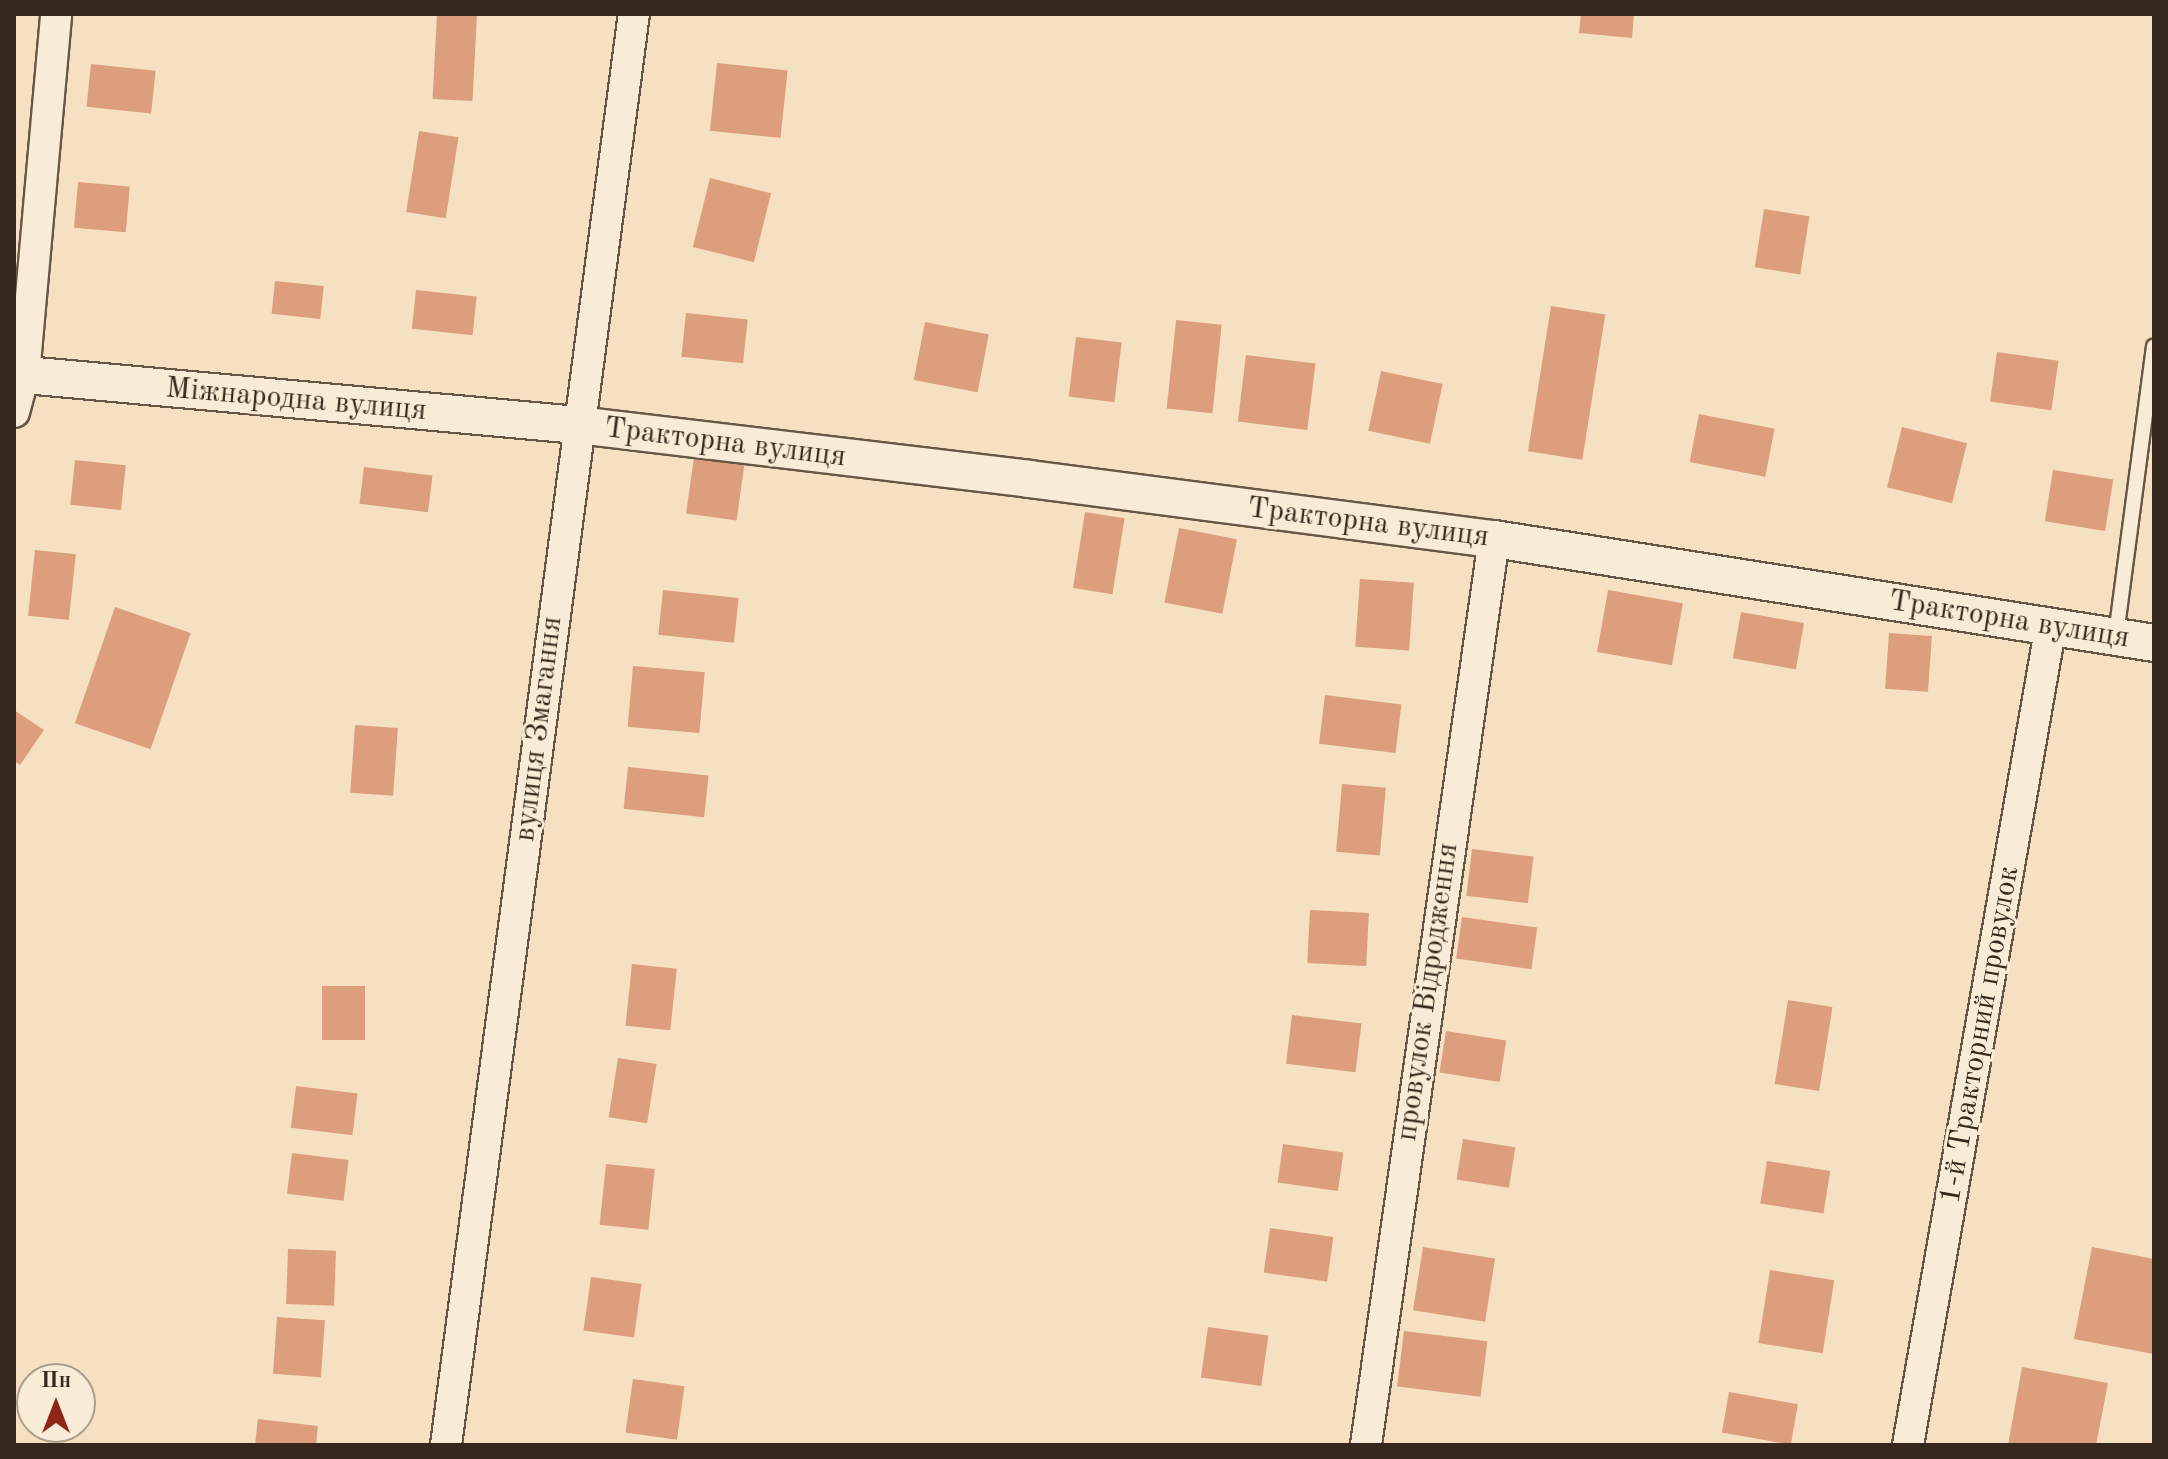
<!DOCTYPE html>
<meta charset="utf-8">
<style>
body{margin:0}
#map{position:relative;width:2168px;height:1459px;overflow:hidden;background:#f5e1c1;font-family:"Old Standard TT",serif}
div>[style]{position:absolute}
.building>*{inset:0;background:#dd9e7e;transform-origin:0 0}
.roads{filter:drop-shadow(2px 0 #665645) drop-shadow(-2px 0 #665645) drop-shadow(0 2px #665645) drop-shadow(0 -2px #665645)}
.service>*{height:14px;margin:-7px;padding:0 7px;transform-origin:7px;border-radius:7px;background:#f8ecd7}
.minor>*{height:30px;margin:-15px;padding:0 15px;transform-origin:15px;border-radius:15px;background:#f8ecd7}
.tertiary>*{height:36px;margin:-18px;padding:0 18px;transform-origin:18px;border-radius:18px;background:#f8ecd7}
span{translate:-50% -50%;white-space:nowrap;text-align:center;line-height:1.15;-webkit-text-stroke:6px #f8ecd7;paint-order:stroke}
.street-label{font-size:30px;color:#36281c}
.frame{position:absolute;inset:0;border:16px solid #36281c;pointer-events:none}
.north{position:absolute;left:16px;top:1363px;width:80px;height:80px;box-sizing:border-box;background:#f8ecd7;border:2px solid #aa9e8c;border-radius:50%;rotate:0deg;font-size:22px;font-weight:700;line-height:32px;text-align:center;color:#36281c}
.north::after{content:'';display:block;margin:auto;width:28px;height:36px;background:#8f2418;clip-path:polygon(50% 0,100% 100%,50% 72%,0 100%)}
</style>
<div id="map">
<div class="building">
<div style="left:437px;top:14px;width:40px;height:85px;rotate:3deg"></div>
<div style="clip-path:polygon(1581px 14px,1634px 14px,1632px 38px,1579px 33px)"></div>
<div style="left:717px;top:63px;width:71px;height:68px;rotate:6deg"></div>
<div style="left:91px;top:64px;width:65px;height:43px;rotate:6deg"></div>
<div style="left:419px;top:131px;width:40px;height:82px;rotate:9deg"></div>
<div style="left:710px;top:178px;width:63px;height:71px;rotate:14deg"></div>
<div style="left:78px;top:182px;width:52px;height:46px;rotate:5deg"></div>
<div style="left:1764px;top:209px;width:46px;height:59px;rotate:9deg"></div>
<div style="left:275px;top:281px;width:49px;height:33px;rotate:6deg"></div>
<div style="left:416px;top:290px;width:61px;height:39px;rotate:6deg"></div>
<div style="left:1551px;top:306px;width:55px;height:147px;rotate:9deg"></div>
<div style="left:686px;top:313px;width:62px;height:44px;rotate:6deg"></div>
<div style="left:1176px;top:320px;width:46px;height:89px;rotate:6deg"></div>
<div style="left:925px;top:322px;width:65px;height:59px;rotate:11deg"></div>
<div style="left:1076px;top:337px;width:46px;height:60px;rotate:7deg"></div>
<div style="left:1997px;top:352px;width:62px;height:50px;rotate:8deg"></div>
<div style="left:1246px;top:355px;width:70px;height:67px;rotate:7deg"></div>
<div style="left:1381px;top:371px;width:63px;height:61px;rotate:12deg"></div>
<div style="left:1699px;top:414px;width:77px;height:49px;rotate:11deg"></div>
<div style="left:1902px;top:427px;width:67px;height:62px;rotate:14deg"></div>
<div style="left:694px;top:457px;width:51px;height:57px;rotate:8deg"></div>
<div style="left:75px;top:460px;width:51px;height:45px;rotate:6deg"></div>
<div style="left:364px;top:467px;width:69px;height:37px;rotate:7deg"></div>
<div style="left:2053px;top:470px;width:61px;height:52px;rotate:9deg"></div>
<div style="left:1085px;top:512px;width:40px;height:77px;rotate:9deg"></div>
<div style="left:1179px;top:528px;width:59px;height:76px;rotate:11deg"></div>
<div style="left:35px;top:550px;width:41px;height:66px;rotate:6deg"></div>
<div style="left:1360px;top:579px;width:54px;height:68px;rotate:4deg"></div>
<div style="left:663px;top:590px;width:76px;height:45px;rotate:6deg"></div>
<div style="left:1608px;top:590px;width:76px;height:63px;rotate:10deg"></div>
<div style="left:115px;top:607px;width:80px;height:123px;rotate:19deg"></div>
<div style="left:1741px;top:612px;width:64px;height:47px;rotate:10deg"></div>
<div style="left:1889px;top:633px;width:43px;height:56px;rotate:4deg"></div>
<div style="left:633px;top:666px;width:72px;height:61px;rotate:5deg"></div>
<div style="left:1325px;top:695px;width:77px;height:49px;rotate:7deg"></div>
<div style="clip-path:polygon(14px 710px,44px 730px,20px 765px,14px 761px)"></div>
<div style="left:355px;top:725px;width:43px;height:68px;rotate:4deg"></div>
<div style="left:628px;top:767px;width:81px;height:42px;rotate:6deg"></div>
<div style="left:1342px;top:784px;width:44px;height:68px;rotate:5deg"></div>
<div style="left:1472px;top:849px;width:62px;height:47px;rotate:7deg"></div>
<div style="left:1310px;top:910px;width:59px;height:53px;rotate:3deg"></div>
<div style="left:1462px;top:917px;width:76px;height:42px;rotate:8deg"></div>
<div style="left:632px;top:964px;width:45px;height:62px;rotate:6deg"></div>
<div style="left:322px;top:986px;width:43px;height:54px"></div>
<div style="left:1788px;top:1000px;width:45px;height:85px;rotate:9deg"></div>
<div style="left:1292px;top:1015px;width:70px;height:49px;rotate:7deg"></div>
<div style="left:1446px;top:1031px;width:61px;height:42px;rotate:9deg"></div>
<div style="left:618px;top:1058px;width:39px;height:60px;rotate:9deg"></div>
<div style="left:296px;top:1086px;width:62px;height:42px;rotate:7deg"></div>
<div style="left:1463px;top:1139px;width:53px;height:41px;rotate:9deg"></div>
<div style="left:1283px;top:1144px;width:61px;height:39px;rotate:8deg"></div>
<div style="left:292px;top:1153px;width:57px;height:41px;rotate:7deg"></div>
<div style="left:1767px;top:1161px;width:64px;height:43px;rotate:9deg"></div>
<div style="left:606px;top:1164px;width:49px;height:61px;rotate:6deg"></div>
<div style="left:1270px;top:1228px;width:64px;height:45px;rotate:8deg"></div>
<div style="left:1423px;top:1247px;width:73px;height:64px;rotate:9deg"></div>
<div style="clip-path:polygon(2092px 1247px,2154px 1259px,2154px 1354px,2074px 1339px)"></div>
<div style="left:288px;top:1249px;width:48px;height:55px;rotate:2deg"></div>
<div style="left:1770px;top:1270px;width:65px;height:74px;rotate:9deg"></div>
<div style="left:591px;top:1277px;width:51px;height:54px;rotate:8deg"></div>
<div style="left:277px;top:1317px;width:48px;height:57px;rotate:4deg"></div>
<div style="left:1208px;top:1327px;width:61px;height:51px;rotate:8deg"></div>
<div style="left:1404px;top:1331px;width:84px;height:56px;rotate:7deg"></div>
<div style="clip-path:polygon(2022px 1367px,2108px 1383px,2096px 1445px,2008px 1445px)"></div>
<div style="left:633px;top:1379px;width:52px;height:54px;rotate:8deg"></div>
<div style="left:1729px;top:1392px;width:70px;height:41px;rotate:10deg"></div>
<div style="clip-path:polygon(258px 1419px,318px 1426px,316px 1445px,255px 1445px)"></div>
</div>
<div class="roads">
<div class="service">
<div style="left:2116px;top:635px;width:291px;rotate:-82.5deg"></div>
</div>
<div class="minor">
<div style="left:14px;top:412px;width:38px;rotate:-75deg"></div>
<div style="left:24px;top:375px;width:362px;rotate:-84.9deg"></div>
<div style="left:446px;top:1445px;width:1443px;rotate:-82.52deg"></div>
<div style="left:1366px;top:1445px;width:915px;rotate:-81.96deg"></div>
<div style="left:1908px;top:1445px;width:832px;rotate:-80.11deg"></div>
</div>
<div class="tertiary">
<div style="left:14px;top:374px;width:566px;rotate:5.17deg"></div>
<div style="left:578px;top:425px;width:454px;rotate:6.8deg"></div>
<div style="left:1029px;top:479px;width:469px;rotate:7.4deg"></div>
<div style="left:1494px;top:539px;width:668px;rotate:8.95deg"></div>
</div>
</div>
<div class="street-label">
<span style="left:296px;top:400px;rotate:5deg">Міжнародна вулиця</span>
<span style="left:725px;top:443px;rotate:7deg">Тракторна вулиця</span>
<span style="left:1368px;top:523px;rotate:7deg">Тракторна вулиця</span>
<span style="left:2009px;top:620px;rotate:9deg">Тракторна вулиця</span>
<span style="left:539px;top:729px;rotate:-83deg">вулиця Змагання</span>
<span style="left:1428px;top:992px;rotate:-82deg">провулок Відродження</span>
<span style="left:1980px;top:1035px;rotate:-80deg">1-й Тракторний провулок</span>
</div>
<div class="frame"></div>
<div class="north">Пн</div>
</div>
